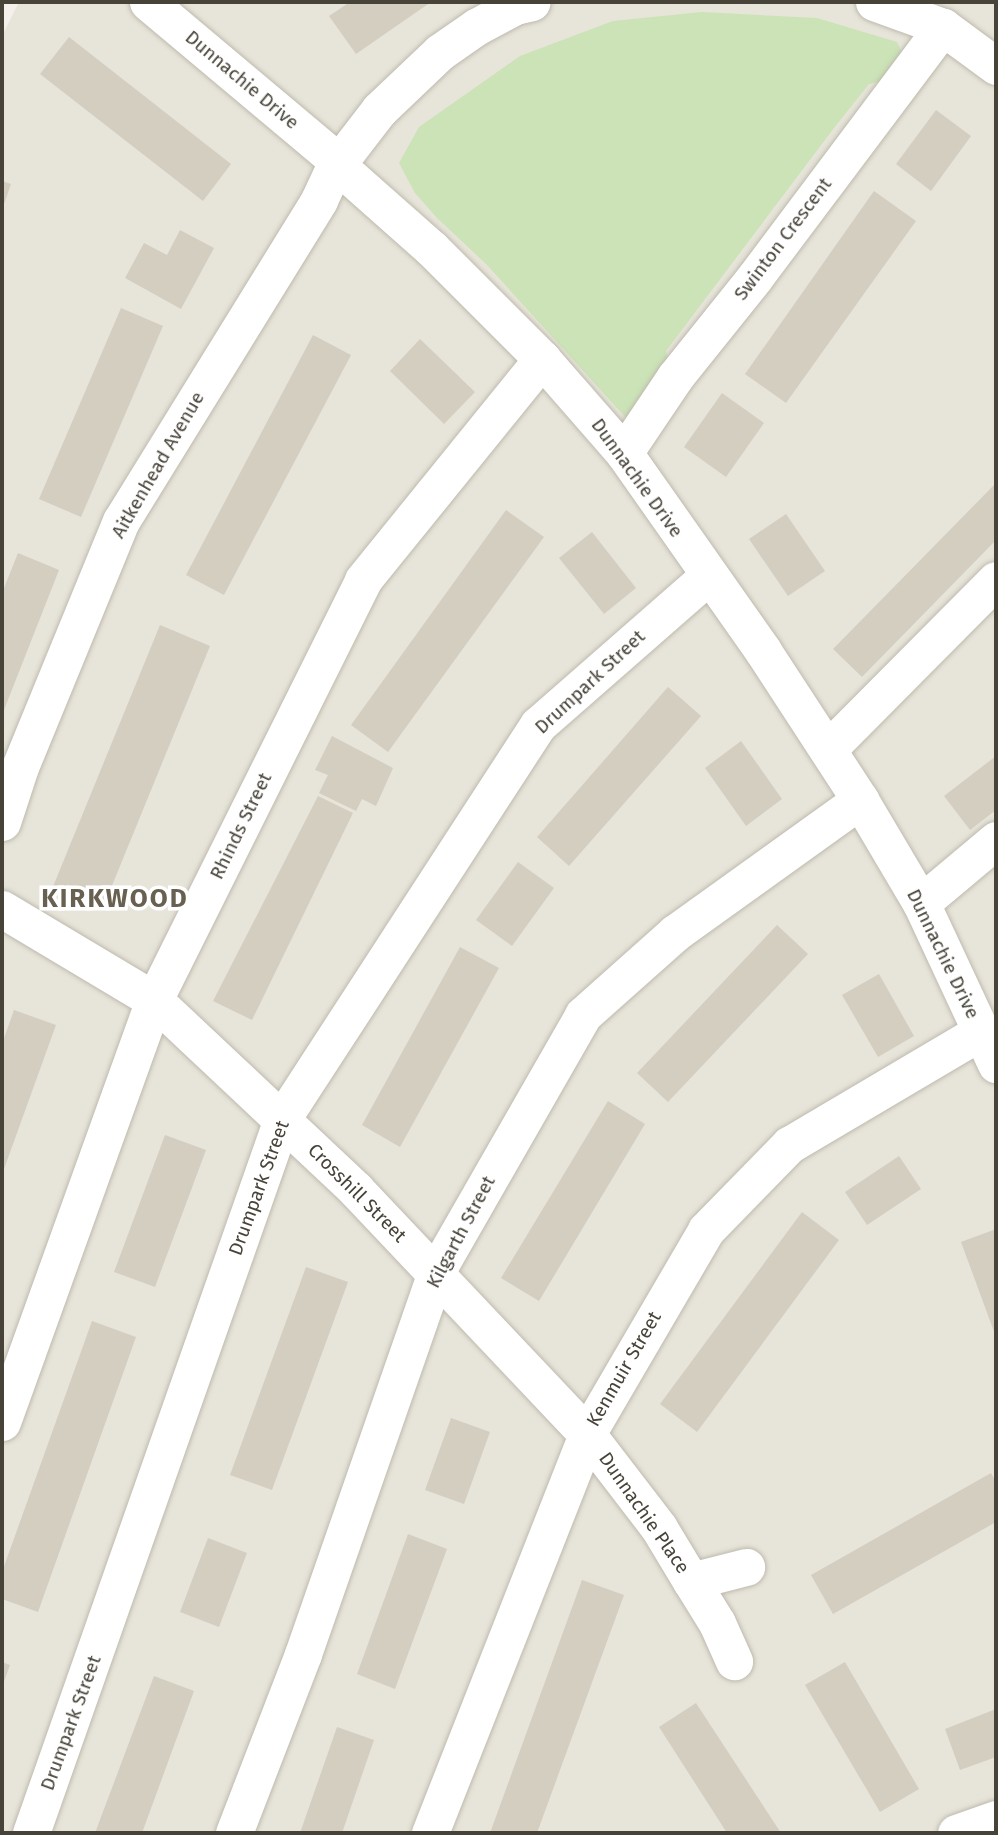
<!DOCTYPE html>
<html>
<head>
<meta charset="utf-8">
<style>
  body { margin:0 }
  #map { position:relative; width:998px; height:1835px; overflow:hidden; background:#f3f1ea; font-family:"Fira Sans",sans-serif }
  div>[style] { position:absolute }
  .residential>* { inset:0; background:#e7e4d9 }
  .green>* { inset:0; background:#cbe3b7 }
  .building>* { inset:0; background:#d4cec1 }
  .roads { filter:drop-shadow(0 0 2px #bebaae) drop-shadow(0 0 2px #bebaae) }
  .minor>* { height:37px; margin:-18.5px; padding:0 18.5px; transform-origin:18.5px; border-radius:18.5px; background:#fff }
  span { translate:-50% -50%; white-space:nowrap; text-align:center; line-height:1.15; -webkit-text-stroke:7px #fff; paint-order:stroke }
  .street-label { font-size:19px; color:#474339 }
  .district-label { font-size:26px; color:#686151; font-weight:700; letter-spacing:2px }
  .frame { position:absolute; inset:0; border:4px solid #474339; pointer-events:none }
</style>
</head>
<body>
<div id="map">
  <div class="residential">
    <i style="clip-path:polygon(19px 2px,996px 2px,996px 1833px,2px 1833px,2px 36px)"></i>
  </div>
  <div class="green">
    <i style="clip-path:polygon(702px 12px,817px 18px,897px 42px,905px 60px,899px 77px,869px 84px,834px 128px,666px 351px,670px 368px,628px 420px,486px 264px,437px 218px,415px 193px,399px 163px,419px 127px,520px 56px,613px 21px)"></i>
  </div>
  <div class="building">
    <i style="clip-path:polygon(350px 2px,431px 2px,356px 54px,329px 16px)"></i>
    <i style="clip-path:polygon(69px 37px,231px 164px,203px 201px,40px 74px)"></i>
    <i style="clip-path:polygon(936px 110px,971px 136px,931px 191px,896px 164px)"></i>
    <i style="clip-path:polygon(2px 181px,11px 184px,2px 210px)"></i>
    <i style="clip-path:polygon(874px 191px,916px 221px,786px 403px,745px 374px)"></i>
    <i style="clip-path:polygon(180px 230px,214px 248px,181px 309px,125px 278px,144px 243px,167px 255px)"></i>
    <i style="clip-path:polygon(121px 308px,163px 326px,81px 517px,39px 499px)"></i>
    <i style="clip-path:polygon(313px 335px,351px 355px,224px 595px,186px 575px)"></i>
    <i style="clip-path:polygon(420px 339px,475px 392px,444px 424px,390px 371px)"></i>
    <i style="clip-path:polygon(722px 393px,764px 423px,726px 477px,684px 447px)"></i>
    <i style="clip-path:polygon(996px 483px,996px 540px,862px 677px,833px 649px)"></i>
    <i style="clip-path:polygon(506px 510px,544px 537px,388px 752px,351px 725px)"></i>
    <i style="clip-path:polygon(786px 514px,825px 571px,788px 596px,749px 539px)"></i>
    <i style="clip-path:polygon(592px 532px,636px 588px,604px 614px,559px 558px)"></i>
    <i style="clip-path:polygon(18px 553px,59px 570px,2px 715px,2px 593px)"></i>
    <i style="clip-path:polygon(160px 625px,210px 646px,102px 910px,52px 889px)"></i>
    <i style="clip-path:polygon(668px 687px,701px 716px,569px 866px,537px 837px)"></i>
    <i style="clip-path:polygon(332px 736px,393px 768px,376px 806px,362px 799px,356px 811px,319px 793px,328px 775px,315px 770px)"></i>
    <i style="clip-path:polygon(741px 741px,782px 799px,746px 826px,705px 768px)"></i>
    <i style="clip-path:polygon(996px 756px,996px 810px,970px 830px,944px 796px)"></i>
    <i style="clip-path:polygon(318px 796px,353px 813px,252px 1020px,213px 1001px)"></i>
    <i style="clip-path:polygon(518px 862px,554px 888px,512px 946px,476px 920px)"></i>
    <i style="clip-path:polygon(777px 925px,808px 954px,668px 1102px,637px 1073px)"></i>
    <i style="clip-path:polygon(460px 947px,499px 968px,400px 1147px,362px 1125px)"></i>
    <i style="clip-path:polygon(879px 974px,914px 1036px,878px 1057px,842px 995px)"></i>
    <i style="clip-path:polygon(14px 1010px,56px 1025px,4px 1169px,2px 1168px,2px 1044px)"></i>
    <i style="clip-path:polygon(608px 1101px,645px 1124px,539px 1301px,501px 1278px)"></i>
    <i style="clip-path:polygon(165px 1135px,206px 1150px,155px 1287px,114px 1272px)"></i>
    <i style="clip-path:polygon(899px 1156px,921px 1189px,867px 1225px,845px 1192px)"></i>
    <i style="clip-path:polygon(802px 1212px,839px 1240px,697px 1432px,660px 1404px)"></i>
    <i style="clip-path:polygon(996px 1229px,996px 1337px,961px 1242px)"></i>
    <i style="clip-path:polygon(306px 1267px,348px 1282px,272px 1490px,230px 1475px)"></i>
    <i style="clip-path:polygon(92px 1321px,136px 1337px,38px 1612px,2px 1599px,2px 1572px)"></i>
    <i style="clip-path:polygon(451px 1418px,490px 1432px,464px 1504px,425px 1490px)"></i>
    <i style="clip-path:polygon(991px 1473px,996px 1482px,996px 1522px,833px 1614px,811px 1575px)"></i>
    <i style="clip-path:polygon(408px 1534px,447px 1549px,395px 1689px,357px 1674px)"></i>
    <i style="clip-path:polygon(208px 1538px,247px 1553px,219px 1627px,180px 1612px)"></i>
    <i style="clip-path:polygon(582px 1580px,624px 1595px,537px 1833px,490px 1833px)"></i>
    <i style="clip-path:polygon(2px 1662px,10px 1665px,2px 1687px)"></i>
    <i style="clip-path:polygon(845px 1662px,919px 1789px,880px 1812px,805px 1685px)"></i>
    <i style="clip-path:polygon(154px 1676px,194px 1691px,142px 1833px,95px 1833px)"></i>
    <i style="clip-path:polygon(696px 1703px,781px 1833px,727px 1833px,659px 1727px)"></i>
    <i style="clip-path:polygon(996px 1709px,996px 1757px,960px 1770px,945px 1729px)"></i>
    <i style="clip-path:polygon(337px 1727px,374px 1740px,342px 1833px,300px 1833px)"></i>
  </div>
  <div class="roads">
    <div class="minor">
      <i style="left:148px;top:2px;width:249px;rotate:40deg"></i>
      <i style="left:339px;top:162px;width:4px;rotate:146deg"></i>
      <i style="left:336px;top:164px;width:128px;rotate:41.5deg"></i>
      <i style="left:432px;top:249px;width:156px;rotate:45deg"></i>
      <i style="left:542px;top:359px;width:125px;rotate:48.9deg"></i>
      <i style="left:624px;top:453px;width:242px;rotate:54.9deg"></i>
      <i style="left:763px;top:651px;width:178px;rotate:56.9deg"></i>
      <i style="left:860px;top:800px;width:120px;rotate:59.4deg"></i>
      <i style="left:921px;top:903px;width:178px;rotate:65deg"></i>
      <i style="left:874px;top:2px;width:73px;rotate:19.9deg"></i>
      <i style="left:943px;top:27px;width:66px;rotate:36.3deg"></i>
      <i style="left:339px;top:162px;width:66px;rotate:-52.4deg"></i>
      <i style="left:379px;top:110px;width:84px;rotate:-43.6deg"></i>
      <i style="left:440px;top:52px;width:44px;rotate:-34.8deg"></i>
      <i style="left:476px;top:27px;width:44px;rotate:-28.3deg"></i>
      <i style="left:515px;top:6px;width:17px;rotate:-13deg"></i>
      <i style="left:624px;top:453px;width:92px;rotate:-56.1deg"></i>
      <i style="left:675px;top:377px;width:128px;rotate:-51.3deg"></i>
      <i style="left:755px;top:277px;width:313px;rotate:-53.1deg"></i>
      <i style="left:828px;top:749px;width:238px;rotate:-45.2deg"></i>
      <i style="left:2px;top:822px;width:58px;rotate:-71.9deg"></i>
      <i style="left:20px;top:767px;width:266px;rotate:-67.7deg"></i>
      <i style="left:121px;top:521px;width:377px;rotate:-58.3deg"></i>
      <i style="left:319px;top:200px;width:40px;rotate:-65deg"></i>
      <i style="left:921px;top:903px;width:98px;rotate:-40deg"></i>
      <i style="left:2px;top:909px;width:177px;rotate:30.9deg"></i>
      <i style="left:154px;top:1000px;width:277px;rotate:43.2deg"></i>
      <i style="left:356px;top:1190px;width:336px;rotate:46.6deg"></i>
      <i style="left:587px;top:1434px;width:118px;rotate:52.5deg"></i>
      <i style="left:659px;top:1528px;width:62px;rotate:58.9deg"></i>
      <i style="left:691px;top:1581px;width:57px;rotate:-14.3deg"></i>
      <i style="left:2px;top:1422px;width:449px;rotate:-70.2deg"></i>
      <i style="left:154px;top:1000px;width:469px;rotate:-63.5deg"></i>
      <i style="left:363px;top:580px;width:284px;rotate:-51deg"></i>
      <i style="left:691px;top:1581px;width:49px;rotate:58.2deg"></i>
      <i style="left:717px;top:1623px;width:42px;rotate:65.9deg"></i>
      <i style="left:31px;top:1833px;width:757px;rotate:-70.63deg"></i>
      <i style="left:282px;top:1119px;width:470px;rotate:-57deg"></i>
      <i style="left:538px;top:725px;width:226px;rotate:-41.2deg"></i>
      <i style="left:234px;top:1833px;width:192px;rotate:-68.9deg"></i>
      <i style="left:303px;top:1654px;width:404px;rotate:-70.8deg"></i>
      <i style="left:436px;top:1272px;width:296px;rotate:-60.2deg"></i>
      <i style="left:583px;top:1015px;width:123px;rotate:-41.7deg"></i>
      <i style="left:675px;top:933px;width:228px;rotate:-35.7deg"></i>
      <i style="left:430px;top:1833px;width:429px;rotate:-68.5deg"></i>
      <i style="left:587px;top:1434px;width:236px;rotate:-59.7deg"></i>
      <i style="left:706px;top:1230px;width:119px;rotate:-45.7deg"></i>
      <i style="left:789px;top:1145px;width:224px;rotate:-30.6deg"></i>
      <i style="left:956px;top:1833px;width:42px;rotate:-19.3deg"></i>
    </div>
  </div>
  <div class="street-label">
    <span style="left:242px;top:80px;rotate:40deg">Dunnachie Drive</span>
    <span style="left:783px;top:239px;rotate:-53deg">Swinton Crescent</span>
    <span style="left:158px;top:465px;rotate:-60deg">Aitkenhead Avenue</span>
    <span style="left:637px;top:478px;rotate:54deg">Dunnachie Drive</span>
    <span style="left:590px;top:682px;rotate:-43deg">Drumpark Street</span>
    <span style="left:241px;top:826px;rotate:-64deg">Rhinds Street</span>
    <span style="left:943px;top:954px;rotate:64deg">Dunnachie Drive</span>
    <span style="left:259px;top:1188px;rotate:-70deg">Drumpark Street</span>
    <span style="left:357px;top:1193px;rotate:45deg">Crosshill Street</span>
    <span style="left:461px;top:1232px;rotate:-62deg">Kilgarth Street</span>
    <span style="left:624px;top:1369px;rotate:-60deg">Kenmuir Street</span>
    <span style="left:644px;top:1513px;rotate:55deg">Dunnachie Place</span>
    <span style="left:71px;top:1723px;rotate:-70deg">Drumpark Street</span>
  </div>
  <div class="district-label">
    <span style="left:115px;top:899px">KIRKWOOD</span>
  </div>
  <div class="frame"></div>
</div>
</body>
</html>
